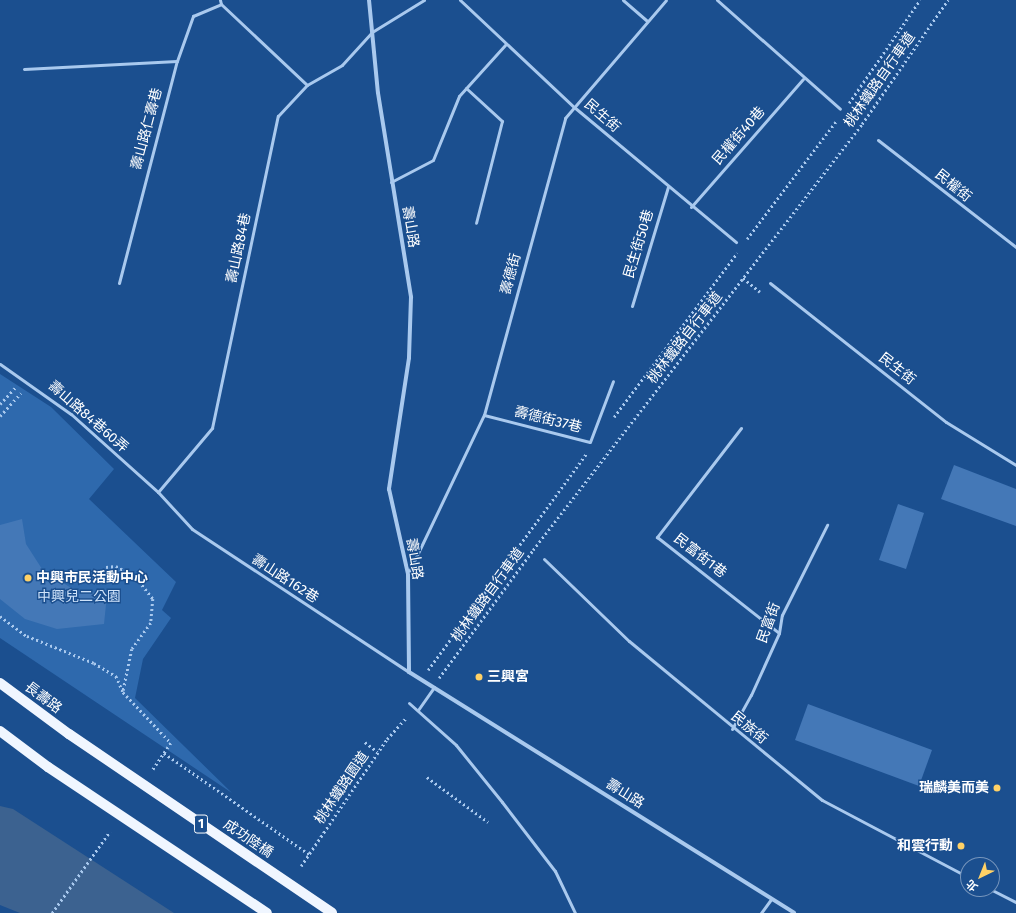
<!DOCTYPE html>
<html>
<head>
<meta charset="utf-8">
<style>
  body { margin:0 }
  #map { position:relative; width:1016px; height:913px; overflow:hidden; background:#1b4f8f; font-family:"Fira Sans","Noto Sans TC",sans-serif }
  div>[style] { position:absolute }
  .green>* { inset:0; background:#2e69ad }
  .water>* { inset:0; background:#3c6290 }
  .building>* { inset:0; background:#4478b7 }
  .path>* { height:2.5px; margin-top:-1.25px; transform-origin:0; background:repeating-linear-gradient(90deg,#a9c9ee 0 2px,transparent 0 5px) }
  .lane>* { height:3px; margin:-1.5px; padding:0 1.5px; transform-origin:1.5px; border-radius:1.5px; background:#a9c9ee }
  .street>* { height:4px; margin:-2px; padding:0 2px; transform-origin:2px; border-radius:2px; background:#a9c9ee }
  .primary>* { height:10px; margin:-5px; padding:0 5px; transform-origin:5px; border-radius:5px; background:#f0f6ff }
  .primary-bridge>* { height:10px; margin:-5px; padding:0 5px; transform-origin:5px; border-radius:5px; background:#f0f6ff }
  .dots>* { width:11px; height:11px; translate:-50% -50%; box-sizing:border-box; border:2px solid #1b4f8f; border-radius:50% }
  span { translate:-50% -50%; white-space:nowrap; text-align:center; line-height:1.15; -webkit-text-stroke:3px #1b4f8f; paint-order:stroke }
  .shield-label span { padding:1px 3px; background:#1b4f8f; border:1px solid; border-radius:3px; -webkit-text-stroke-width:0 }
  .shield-label { font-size:13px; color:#fff; font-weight:700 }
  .street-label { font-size:14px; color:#fff }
  .poi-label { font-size:14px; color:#fff; font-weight:700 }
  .left { translate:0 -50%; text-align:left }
  .right { translate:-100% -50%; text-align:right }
  .park-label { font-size:14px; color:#cfe3fa }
  .north { position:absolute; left:960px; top:857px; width:40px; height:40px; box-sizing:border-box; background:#1b4f8f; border:1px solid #7695bc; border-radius:50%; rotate:223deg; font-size:11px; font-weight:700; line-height:16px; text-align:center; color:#fff }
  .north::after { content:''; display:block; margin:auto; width:14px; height:18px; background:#ffd166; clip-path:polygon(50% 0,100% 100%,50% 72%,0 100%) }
</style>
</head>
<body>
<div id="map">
  <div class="green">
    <i style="clip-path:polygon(0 374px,51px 407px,114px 469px,89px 499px,176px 582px,162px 610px,171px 618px,143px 659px,135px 698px,232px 793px,0 638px)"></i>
  </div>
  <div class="water">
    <i style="clip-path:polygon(0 806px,13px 809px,174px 913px,20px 913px,0 905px)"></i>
  </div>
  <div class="building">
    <i style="clip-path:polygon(954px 465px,1016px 489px,1016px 526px,941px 499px)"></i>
    <i style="clip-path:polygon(898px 504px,924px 513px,906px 569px,879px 560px)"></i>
    <i style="clip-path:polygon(22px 519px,26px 544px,42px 569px,71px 588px,107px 595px,104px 624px,57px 629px,25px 619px,0 599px,0 525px)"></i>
    <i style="clip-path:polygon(808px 704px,932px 750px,919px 786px,795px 740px)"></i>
  </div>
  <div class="path">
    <i style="left:849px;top:103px;width:125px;rotate:-55.4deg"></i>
    <i style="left:747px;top:239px;width:149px;rotate:-52.9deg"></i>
    <i style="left:743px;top:278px;width:22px;rotate:39deg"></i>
    <i style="left:0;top:404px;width:22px;rotate:-47deg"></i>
    <i style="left:0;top:416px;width:31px;rotate:-48deg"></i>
    <i style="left:614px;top:417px;width:205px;rotate:-53.1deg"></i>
    <i style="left:106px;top:567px;width:10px;rotate:-6deg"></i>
    <i style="left:116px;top:566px;width:23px;rotate:29deg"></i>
    <i style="left:136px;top:577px;width:28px;rotate:52deg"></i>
    <i style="left:153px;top:599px;width:24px;rotate:95deg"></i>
    <i style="left:151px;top:623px;width:32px;rotate:126deg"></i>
    <i style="left:132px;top:649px;width:44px;rotate:101.8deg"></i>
    <i style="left:0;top:616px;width:34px;rotate:37deg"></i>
    <i style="left:27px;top:636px;width:72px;rotate:21.9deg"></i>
    <i style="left:94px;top:663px;width:26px;rotate:31deg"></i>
    <i style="left:116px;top:676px;width:17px;rotate:66deg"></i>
    <i style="left:123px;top:692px;width:70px;rotate:46.7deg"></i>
    <i style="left:171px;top:743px;width:34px;rotate:124deg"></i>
    <i style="left:428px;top:670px;width:269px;rotate:-53.8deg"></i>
    <i style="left:439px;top:678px;width:159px;rotate:-53.7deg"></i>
    <i style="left:533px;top:550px;width:538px;rotate:-52.32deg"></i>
    <i style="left:862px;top:124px;width:151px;rotate:-55.3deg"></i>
    <i style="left:365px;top:742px;width:16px;rotate:38deg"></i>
    <i style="left:164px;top:753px;width:177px;rotate:34.9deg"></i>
    <i style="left:427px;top:777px;width:76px;rotate:36.4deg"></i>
    <i style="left:301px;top:866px;width:153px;rotate:-55.9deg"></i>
    <i style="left:387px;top:739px;width:30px;rotate:-48deg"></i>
    <i style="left:52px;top:913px;width:100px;rotate:-54.7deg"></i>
  </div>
  <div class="lane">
    <i style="left:460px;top:0;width:156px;rotate:43.2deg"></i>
    <i style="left:574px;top:107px;width:211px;rotate:39.8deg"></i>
    <i style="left:623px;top:0;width:32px;rotate:41deg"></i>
    <i style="left:717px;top:0;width:164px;rotate:41.5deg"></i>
    <i style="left:221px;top:4px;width:118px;rotate:43.3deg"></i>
    <i style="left:24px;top:69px;width:153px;rotate:-3deg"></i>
    <i style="left:466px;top:88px;width:49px;rotate:42.5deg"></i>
    <i style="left:502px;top:121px;width:105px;rotate:104.3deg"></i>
    <i style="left:878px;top:140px;width:175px;rotate:37.8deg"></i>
    <i style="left:391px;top:182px;width:47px;rotate:-27.6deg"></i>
    <i style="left:433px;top:160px;width:69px;rotate:-67.9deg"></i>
    <i style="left:459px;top:96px;width:70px;rotate:-47.9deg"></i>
    <i style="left:691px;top:207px;width:170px;rotate:-48.8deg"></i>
    <i style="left:119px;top:283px;width:229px;rotate:-75.4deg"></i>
    <i style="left:177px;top:61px;width:48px;rotate:-70.4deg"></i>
    <i style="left:193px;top:16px;width:30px;rotate:-23deg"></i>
    <i style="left:221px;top:4px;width:4px;rotate:-104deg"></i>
    <i style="left:770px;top:283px;width:224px;rotate:38.3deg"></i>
    <i style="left:946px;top:422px;width:82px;rotate:31.6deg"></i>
    <i style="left:632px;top:306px;width:124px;rotate:-73.2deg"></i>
    <i style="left:0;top:364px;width:87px;rotate:35.2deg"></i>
    <i style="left:71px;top:414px;width:117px;rotate:41.9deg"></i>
    <i style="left:158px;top:492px;width:50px;rotate:47.4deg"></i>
    <i style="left:192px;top:529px;width:260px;rotate:33.4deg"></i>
    <i style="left:484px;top:415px;width:109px;rotate:14.3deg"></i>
    <i style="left:590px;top:442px;width:65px;rotate:-69.3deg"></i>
    <i style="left:741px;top:428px;width:138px;rotate:127.6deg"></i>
    <i style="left:657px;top:537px;width:155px;rotate:38.2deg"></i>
    <i style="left:158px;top:492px;width:84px;rotate:-49.8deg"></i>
    <i style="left:212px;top:428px;width:319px;rotate:-78.1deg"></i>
    <i style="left:278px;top:116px;width:42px;rotate:-46.9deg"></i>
    <i style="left:307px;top:85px;width:40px;rotate:-29.7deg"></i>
    <i style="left:342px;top:65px;width:45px;rotate:-47.7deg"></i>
    <i style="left:372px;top:32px;width:61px;rotate:-31.6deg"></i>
    <i style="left:544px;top:559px;width:118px;rotate:44deg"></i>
    <i style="left:629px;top:641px;width:250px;rotate:39.5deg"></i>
    <i style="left:822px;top:800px;width:165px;rotate:27.8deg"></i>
    <i style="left:408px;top:574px;width:176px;rotate:-64.5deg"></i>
    <i style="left:484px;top:415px;width:308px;rotate:-74.7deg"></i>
    <i style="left:565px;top:118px;width:155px;rotate:-49.4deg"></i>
    <i style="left:409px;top:703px;width:63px;rotate:41.8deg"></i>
    <i style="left:456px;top:745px;width:73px;rotate:51.1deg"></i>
    <i style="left:502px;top:802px;width:87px;rotate:52.5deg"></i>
    <i style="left:555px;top:871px;width:47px;rotate:64.5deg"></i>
    <i style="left:418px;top:710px;width:28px;rotate:-55deg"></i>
    <i style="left:732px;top:729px;width:39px;rotate:-61deg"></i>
    <i style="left:751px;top:695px;width:68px;rotate:-65.7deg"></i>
    <i style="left:779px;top:633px;width:18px;rotate:-81deg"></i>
    <i style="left:782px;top:615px;width:101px;rotate:-63.4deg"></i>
    <i style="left:990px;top:889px;width:29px;rotate:27deg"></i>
    <i style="left:761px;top:913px;width:17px;rotate:-54deg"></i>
  </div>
  <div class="street">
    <i style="left:369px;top:0;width:93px;rotate:84.5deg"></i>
    <i style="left:378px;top:93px;width:207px;rotate:80.8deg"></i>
    <i style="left:411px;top:297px;width:61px;rotate:91.9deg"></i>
    <i style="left:409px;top:358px;width:133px;rotate:98.7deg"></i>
    <i style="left:389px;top:489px;width:87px;rotate:77.4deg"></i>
    <i style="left:408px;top:574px;width:98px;rotate:89.4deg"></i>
    <i style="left:409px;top:672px;width:454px;rotate:32deg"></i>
  </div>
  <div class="primary">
    <i style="left:0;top:683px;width:86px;rotate:36.5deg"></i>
    <i style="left:0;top:731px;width:60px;rotate:36.9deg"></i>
  </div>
  <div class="primary-bridge">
    <i style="left:69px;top:734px;width:318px;rotate:34.2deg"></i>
    <i style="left:48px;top:767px;width:263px;rotate:33.7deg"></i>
  </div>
  <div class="dots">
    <i style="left:28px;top:578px;background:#ffd166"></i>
    <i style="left:479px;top:677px;background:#ffd166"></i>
    <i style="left:997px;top:788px;background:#ffd166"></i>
    <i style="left:961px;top:846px;background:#ffd166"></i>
  </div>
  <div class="shield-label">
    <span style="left:201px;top:824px">1</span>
  </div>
  <div class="street-label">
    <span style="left:880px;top:80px;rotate:-55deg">桃林鐵路自行車道</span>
    <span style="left:602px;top:116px;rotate:41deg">民生街</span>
    <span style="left:147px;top:129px;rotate:-75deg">壽山路仁壽巷</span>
    <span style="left:739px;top:136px;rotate:-49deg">民權街40巷</span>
    <span style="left:953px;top:186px;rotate:39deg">民權街</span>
    <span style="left:410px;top:227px;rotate:80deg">壽山路</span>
    <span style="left:639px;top:244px;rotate:-73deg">民生街50巷</span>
    <span style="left:239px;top:248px;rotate:-78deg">壽山路84巷</span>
    <span style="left:511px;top:274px;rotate:-75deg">壽德街</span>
    <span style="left:685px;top:338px;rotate:-52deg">桃林鐵路自行車道</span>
    <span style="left:897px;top:369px;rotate:38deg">民生街</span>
    <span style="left:88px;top:417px;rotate:41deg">壽山路84巷60弄</span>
    <span style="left:548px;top:420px;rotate:14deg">壽德街37巷</span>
    <span style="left:700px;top:556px;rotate:38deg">民富街1巷</span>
    <span style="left:414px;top:559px;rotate:80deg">壽山路</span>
    <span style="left:285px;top:579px;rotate:33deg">壽山路162巷</span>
    <span style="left:488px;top:595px;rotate:-54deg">桃林鐵路自行車道</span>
    <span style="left:769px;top:623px;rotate:-70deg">民富街</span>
    <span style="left:43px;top:698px;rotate:37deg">長壽路</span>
    <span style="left:749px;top:728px;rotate:39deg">民族街</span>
    <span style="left:342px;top:788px;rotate:-56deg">桃林鐵路園道</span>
    <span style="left:625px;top:794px;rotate:32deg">壽山路</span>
    <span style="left:248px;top:839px;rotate:34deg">成功陸橋</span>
  </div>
  <div class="poi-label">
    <span class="left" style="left:36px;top:578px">中興市民活動中心</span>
    <span class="left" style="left:487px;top:677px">三興宮</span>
    <span class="right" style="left:989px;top:788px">瑞麟美而美</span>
    <span class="right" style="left:953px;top:846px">和雲行動</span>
  </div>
  <div class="park-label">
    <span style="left:79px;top:597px">中興兒二公園</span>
  </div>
  <div class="north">北</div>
</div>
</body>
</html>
